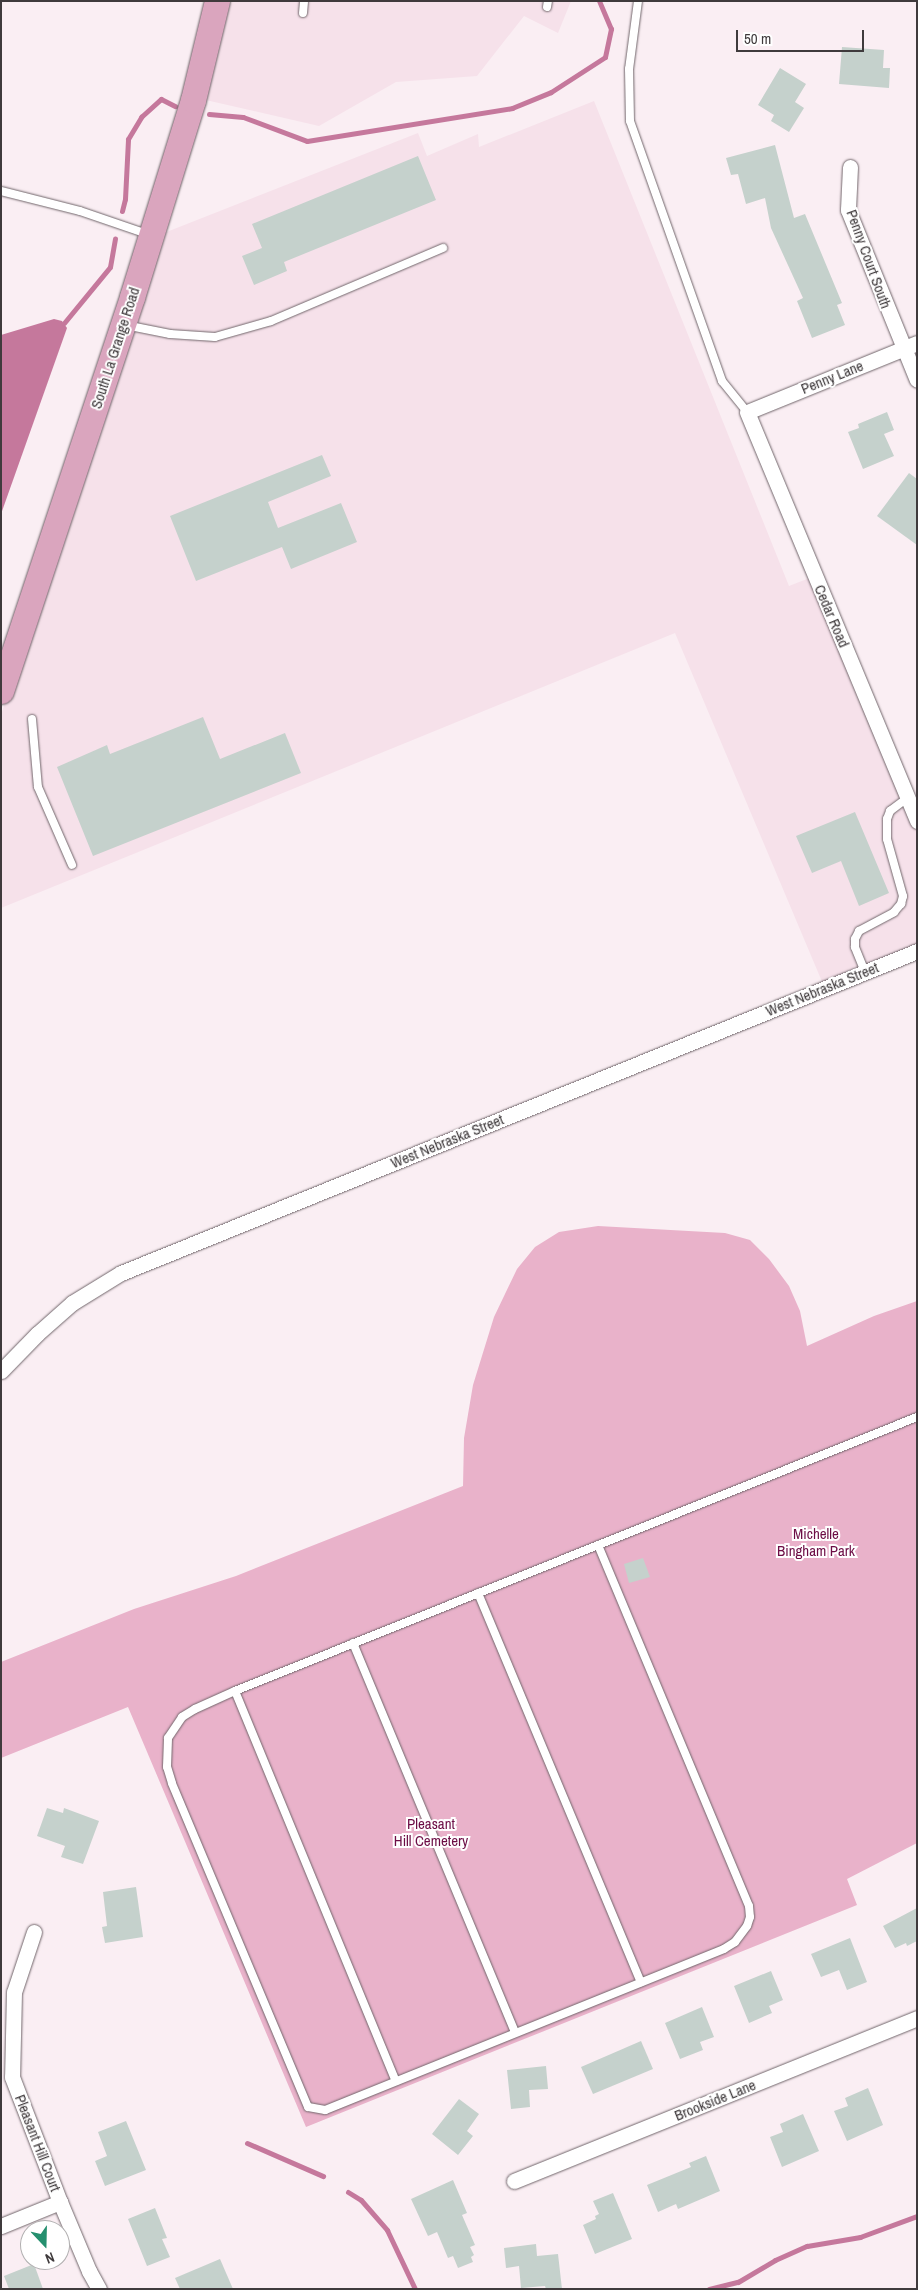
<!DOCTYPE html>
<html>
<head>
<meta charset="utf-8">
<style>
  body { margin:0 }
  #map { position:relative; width:918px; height:2290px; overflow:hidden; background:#faeef3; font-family:"Archivo Narrow",sans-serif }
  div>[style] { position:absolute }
  .built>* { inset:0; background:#f6e1ea }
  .green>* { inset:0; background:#e9b2ca }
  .water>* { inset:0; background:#c5789c }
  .stream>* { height:5px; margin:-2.5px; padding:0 2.5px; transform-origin:2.5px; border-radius:2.5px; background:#c5789c }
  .building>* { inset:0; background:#c5d1cc }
  .roads { filter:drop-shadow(0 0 1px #71666b) drop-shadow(0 0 1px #71666b) }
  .service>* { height:8px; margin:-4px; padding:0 4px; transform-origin:4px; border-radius:4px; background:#fff }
  .minor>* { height:15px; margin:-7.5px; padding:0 7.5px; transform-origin:7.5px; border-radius:7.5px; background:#fff }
  .primary>* { height:25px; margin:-12.5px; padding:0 12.5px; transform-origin:12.5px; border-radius:12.5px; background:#daa5be }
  span { translate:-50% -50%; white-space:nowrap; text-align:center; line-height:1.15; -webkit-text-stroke:4px #fff; paint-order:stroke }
  .street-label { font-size:15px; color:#3f3a3c }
  .park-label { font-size:15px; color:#6c0d45 }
  .frame { position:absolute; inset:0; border:2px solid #3f3a3c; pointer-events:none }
  .north { position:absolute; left:20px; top:2220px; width:50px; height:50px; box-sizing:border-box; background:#fff; border:1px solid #b2b0b1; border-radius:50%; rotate:159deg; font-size:14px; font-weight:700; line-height:20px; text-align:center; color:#3f3a3c }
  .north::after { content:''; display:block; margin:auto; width:18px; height:22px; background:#25906f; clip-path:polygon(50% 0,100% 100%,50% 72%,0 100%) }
  .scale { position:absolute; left:736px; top:30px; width:128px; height:22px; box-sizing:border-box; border:2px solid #3f3a3c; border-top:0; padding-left:6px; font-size:15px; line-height:18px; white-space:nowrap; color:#3f3a3c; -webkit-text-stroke:4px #fff; paint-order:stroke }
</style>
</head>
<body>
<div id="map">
  <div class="built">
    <i style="clip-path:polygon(222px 1px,571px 1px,558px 33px,524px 16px,477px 76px,396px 82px,319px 126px,197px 98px)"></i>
    <i style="clip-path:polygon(594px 101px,789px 586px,812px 577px,917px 833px,917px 946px,823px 984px,675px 633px,1px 908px,1px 715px,127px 332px,164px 233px,418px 133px,427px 156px,478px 134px,479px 147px)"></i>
  </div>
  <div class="green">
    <i style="clip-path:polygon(598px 1226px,725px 1233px,750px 1240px,769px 1259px,789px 1286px,800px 1311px,807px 1346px,874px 1316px,917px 1301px,917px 1843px,847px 1879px,857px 1905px,306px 2127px,128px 1707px,1px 1758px,1px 1662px,134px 1609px,236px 1576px,463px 1486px,464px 1438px,473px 1385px,494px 1317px,517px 1269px,535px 1247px,559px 1232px)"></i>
  </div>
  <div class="water">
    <i style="clip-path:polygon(54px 319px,62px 321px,67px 328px,1px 514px,1px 335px)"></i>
  </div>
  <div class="stream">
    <i style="left:209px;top:114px;width:34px;rotate:5deg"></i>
    <i style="left:243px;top:117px;width:68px;rotate:20.6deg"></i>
    <i style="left:307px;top:141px;width:208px;rotate:-9.1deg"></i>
    <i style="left:512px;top:108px;width:42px;rotate:-22.3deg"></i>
    <i style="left:551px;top:92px;width:64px;rotate:-32.9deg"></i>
    <i style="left:605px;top:57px;width:29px;rotate:-78deg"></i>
    <i style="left:611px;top:29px;width:30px;rotate:-113deg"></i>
    <i style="left:122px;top:211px;width:12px;rotate:-76deg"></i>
    <i style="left:125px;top:199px;width:60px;rotate:-87.1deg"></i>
    <i style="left:128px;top:139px;width:26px;rotate:-59deg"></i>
    <i style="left:141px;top:117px;width:27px;rotate:-42deg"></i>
    <i style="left:161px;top:99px;width:16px;rotate:27deg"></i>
    <i style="left:64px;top:323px;width:72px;rotate:-50.6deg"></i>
    <i style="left:110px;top:267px;width:29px;rotate:-80deg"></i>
    <i style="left:247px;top:2143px;width:83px;rotate:23.5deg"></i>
    <i style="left:348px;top:2192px;width:15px;rotate:32deg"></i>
    <i style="left:361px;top:2200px;width:40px;rotate:49deg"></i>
    <i style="left:387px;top:2230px;width:65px;rotate:64.6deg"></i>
    <i style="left:709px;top:2289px;width:30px;rotate:-14deg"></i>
    <i style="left:738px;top:2282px;width:43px;rotate:-30.7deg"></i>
    <i style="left:775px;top:2260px;width:35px;rotate:-24deg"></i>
    <i style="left:807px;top:2246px;width:54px;rotate:-9.6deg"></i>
    <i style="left:860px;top:2237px;width:61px;rotate:-20.2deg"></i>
  </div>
  <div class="building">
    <i style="clip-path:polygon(842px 47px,884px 50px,883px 68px,890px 68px,889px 88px,839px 84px)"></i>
    <i style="clip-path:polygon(780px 68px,806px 84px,795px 102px,804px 108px,789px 132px,771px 121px,774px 115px,758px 105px)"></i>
    <i style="clip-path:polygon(775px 145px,794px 218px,805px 214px,842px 303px,837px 305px,845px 325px,812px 338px,797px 301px,803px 298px,771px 228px,765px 198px,746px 204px,738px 174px,731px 175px,726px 158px)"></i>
    <i style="clip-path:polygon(418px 156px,436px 200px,284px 262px,287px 271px,254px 285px,242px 256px,262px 248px,252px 224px)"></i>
    <i style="clip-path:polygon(887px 412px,894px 430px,884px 434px,894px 456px,863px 469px,848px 432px,859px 428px,858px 424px)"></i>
    <i style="clip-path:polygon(322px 455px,331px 476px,268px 502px,278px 528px,341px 503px,357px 542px,291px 569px,282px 547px,196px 581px,170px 516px)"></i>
    <i style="clip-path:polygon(909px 473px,917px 479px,917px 545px,877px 516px)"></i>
    <i style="clip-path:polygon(203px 717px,220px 759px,285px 733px,301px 773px,93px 856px,57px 767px,107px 745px,110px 754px)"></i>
    <i style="clip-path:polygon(855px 812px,889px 893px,859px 906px,841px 861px,812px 873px,796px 836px)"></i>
    <i style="clip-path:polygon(643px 1558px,650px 1577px,629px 1583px,624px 1564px)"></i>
    <i style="clip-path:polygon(47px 1808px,63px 1813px,64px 1808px,99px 1821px,83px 1864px,61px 1857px,65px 1846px,37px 1836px)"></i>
    <i style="clip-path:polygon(136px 1887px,143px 1937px,105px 1943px,102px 1927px,107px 1926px,103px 1892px)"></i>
    <i style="clip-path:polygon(917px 1908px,917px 1941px,907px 1946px,906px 1943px,895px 1948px,883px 1926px)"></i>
    <i style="clip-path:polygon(850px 1938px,867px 1982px,847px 1990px,839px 1970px,821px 1977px,811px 1954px)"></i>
    <i style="clip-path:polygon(771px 1971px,783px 2000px,769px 2006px,772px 2013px,749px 2023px,734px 1986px)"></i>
    <i style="clip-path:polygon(702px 2007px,714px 2037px,700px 2042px,703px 2050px,680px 2059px,665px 2023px)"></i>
    <i style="clip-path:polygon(641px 2041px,653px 2069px,593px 2094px,581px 2067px)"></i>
    <i style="clip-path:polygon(546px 2066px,548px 2089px,529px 2090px,530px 2107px,511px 2109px,507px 2070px)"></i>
    <i style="clip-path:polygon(868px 2088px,883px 2125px,847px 2141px,834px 2111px,848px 2106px,845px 2098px)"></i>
    <i style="clip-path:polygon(459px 2099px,479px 2114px,467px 2131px,473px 2136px,458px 2155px,432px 2134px)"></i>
    <i style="clip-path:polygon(803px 2114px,819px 2151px,782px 2167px,770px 2137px,783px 2132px,780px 2124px)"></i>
    <i style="clip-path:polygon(126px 2121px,146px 2170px,105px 2186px,95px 2161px,107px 2156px,98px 2132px)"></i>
    <i style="clip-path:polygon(706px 2156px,720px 2191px,678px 2209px,676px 2204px,658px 2212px,647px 2185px,691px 2167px,689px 2163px)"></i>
    <i style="clip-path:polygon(453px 2180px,467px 2213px,462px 2215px,475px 2245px,470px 2247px,474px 2255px,471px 2257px,473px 2262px,458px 2268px,453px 2256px,448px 2258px,437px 2232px,428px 2236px,411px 2199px)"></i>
    <i style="clip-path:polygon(613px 2193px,632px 2239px,595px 2254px,583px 2225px,596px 2219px,595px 2216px,599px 2214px,593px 2201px)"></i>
    <i style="clip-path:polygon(155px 2208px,167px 2238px,162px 2239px,170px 2257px,147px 2266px,128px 2219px)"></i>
    <i style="clip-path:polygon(536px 2244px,537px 2256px,558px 2254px,562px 2289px,546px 2289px,545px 2286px,521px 2288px,519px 2266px,506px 2268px,504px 2248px)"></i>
    <i style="clip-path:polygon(220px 2259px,233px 2289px,180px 2289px,175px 2278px)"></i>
    <i style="clip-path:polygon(34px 2264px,43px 2289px,9px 2289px,4px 2276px)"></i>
  </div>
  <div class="roads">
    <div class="service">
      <i style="left:638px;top:1px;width:69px;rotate:97.5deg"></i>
      <i style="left:629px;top:69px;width:52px;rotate:88.9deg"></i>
      <i style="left:630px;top:121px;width:276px;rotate:70.5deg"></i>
      <i style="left:722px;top:381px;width:40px;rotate:51deg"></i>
      <i style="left:547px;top:7px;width:6px;rotate:-81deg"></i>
      <i style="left:303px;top:13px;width:12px;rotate:-85deg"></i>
      <i style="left:1px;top:191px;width:81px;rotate:14.2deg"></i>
      <i style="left:80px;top:211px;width:71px;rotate:18.9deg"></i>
      <i style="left:125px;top:325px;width:46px;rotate:11.3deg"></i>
      <i style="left:170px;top:334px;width:45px;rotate:3.8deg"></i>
      <i style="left:215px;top:337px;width:58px;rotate:-15.9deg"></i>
      <i style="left:271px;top:321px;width:187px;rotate:-23deg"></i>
      <i style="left:32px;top:719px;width:68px;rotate:85deg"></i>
      <i style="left:38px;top:787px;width:85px;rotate:66.4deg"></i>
      <i style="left:865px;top:972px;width:27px;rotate:-112deg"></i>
      <i style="left:855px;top:947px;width:8px;rotate:-90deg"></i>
      <i style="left:855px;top:939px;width:9px;rotate:-63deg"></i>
      <i style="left:859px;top:931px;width:40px;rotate:-28deg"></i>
      <i style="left:894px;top:912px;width:11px;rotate:-49deg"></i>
      <i style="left:901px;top:904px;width:8px;rotate:-76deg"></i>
      <i style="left:903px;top:896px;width:59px;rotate:-105.7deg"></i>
      <i style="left:887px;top:839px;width:20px;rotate:-90deg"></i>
      <i style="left:887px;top:819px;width:9px;rotate:-69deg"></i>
      <i style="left:890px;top:811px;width:21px;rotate:-37deg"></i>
      <i style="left:598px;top:1545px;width:391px;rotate:67.3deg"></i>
      <i style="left:749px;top:1906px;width:11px;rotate:85deg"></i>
      <i style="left:750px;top:1917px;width:9px;rotate:108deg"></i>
      <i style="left:747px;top:1926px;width:20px;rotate:127deg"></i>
      <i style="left:735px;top:1942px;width:13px;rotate:148deg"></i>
      <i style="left:724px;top:1949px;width:430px;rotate:158deg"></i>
      <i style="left:325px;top:2110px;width:17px;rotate:-170deg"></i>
      <i style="left:308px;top:2107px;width:351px;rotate:-112.8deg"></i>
      <i style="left:172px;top:1783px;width:17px;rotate:-107deg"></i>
      <i style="left:167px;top:1767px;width:29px;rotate:-88deg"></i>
      <i style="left:168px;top:1738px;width:25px;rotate:-56deg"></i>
      <i style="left:182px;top:1717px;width:15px;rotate:-32deg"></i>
      <i style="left:195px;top:1709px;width:44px;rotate:-24.2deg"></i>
      <i style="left:235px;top:1691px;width:735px;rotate:-21.89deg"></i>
      <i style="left:478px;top:1593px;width:422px;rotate:67.3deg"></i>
      <i style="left:353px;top:1643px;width:422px;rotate:67.4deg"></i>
      <i style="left:235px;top:1691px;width:422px;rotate:67.6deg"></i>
    </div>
    <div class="minor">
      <i style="left:850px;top:167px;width:43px;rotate:92.7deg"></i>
      <i style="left:848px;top:210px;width:183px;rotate:67.9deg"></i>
      <i style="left:917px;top:343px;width:183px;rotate:157.9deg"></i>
      <i style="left:747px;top:412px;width:443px;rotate:67.4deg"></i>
      <i style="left:1px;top:1371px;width:52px;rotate:-45.8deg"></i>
      <i style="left:37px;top:1334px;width:47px;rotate:-41.5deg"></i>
      <i style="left:72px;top:1303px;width:57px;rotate:-31.5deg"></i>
      <i style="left:121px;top:1273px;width:859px;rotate:-22.02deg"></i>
      <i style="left:34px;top:1932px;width:63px;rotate:108.4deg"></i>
      <i style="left:14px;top:1992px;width:85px;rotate:91.3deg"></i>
      <i style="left:12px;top:2077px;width:134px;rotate:69deg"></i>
      <i style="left:60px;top:2202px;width:75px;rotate:67.2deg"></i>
      <i style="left:89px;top:2271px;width:21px;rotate:61deg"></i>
      <i style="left:514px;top:2181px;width:435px;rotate:-22deg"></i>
      <i style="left:1px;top:2226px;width:64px;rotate:-22.1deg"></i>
    </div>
    <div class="primary">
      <i style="left:1px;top:691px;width:415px;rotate:-71.6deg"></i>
      <i style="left:132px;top:297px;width:206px;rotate:-72.8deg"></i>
      <i style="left:193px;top:100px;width:102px;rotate:-76.4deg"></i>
    </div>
  </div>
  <div class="street-label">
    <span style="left:869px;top:259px;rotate:70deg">Penny Court South</span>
    <span style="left:115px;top:348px;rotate:-72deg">South La Grange Road</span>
    <span style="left:832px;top:377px;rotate:-22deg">Penny Lane</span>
    <span style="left:832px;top:616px;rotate:67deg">Cedar Road</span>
    <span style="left:822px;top:989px;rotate:-22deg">West Nebraska Street</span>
    <span style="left:447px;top:1141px;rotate:-22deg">West Nebraska Street</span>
    <span style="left:715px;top:2100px;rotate:-22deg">Brookside Lane</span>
    <span style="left:38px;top:2143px;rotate:69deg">Pleasant Hill Court</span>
  </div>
  <div class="park-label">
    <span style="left:816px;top:1542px">Michelle<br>Bingham Park</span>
    <span style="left:431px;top:1832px">Pleasant<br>Hill Cemetery</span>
  </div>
  <div class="frame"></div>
  <div class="north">N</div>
  <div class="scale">50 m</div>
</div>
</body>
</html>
